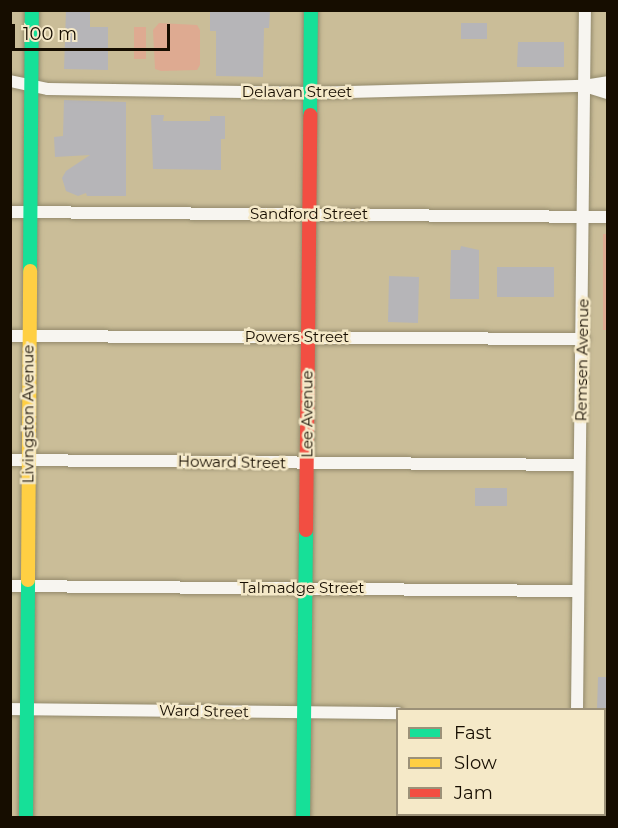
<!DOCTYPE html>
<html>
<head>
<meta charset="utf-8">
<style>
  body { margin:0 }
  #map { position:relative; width:618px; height:828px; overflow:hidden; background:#cabd98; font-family:Montserrat,sans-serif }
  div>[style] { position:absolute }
  .green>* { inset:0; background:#deaa91 }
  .building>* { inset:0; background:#b6b5b8 }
  .roads { filter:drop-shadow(0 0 2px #92896b) drop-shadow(0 0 2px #92896b) }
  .street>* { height:12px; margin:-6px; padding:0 6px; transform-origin:6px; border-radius:6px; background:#f7f5f0 }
  .fast>* { height:14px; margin:-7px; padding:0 7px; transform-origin:7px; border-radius:7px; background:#16e098 }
  .slow>* { height:14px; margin:-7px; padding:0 7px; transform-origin:7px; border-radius:7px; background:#ffcf43 }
  .jam>* { height:14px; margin:-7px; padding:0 7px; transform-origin:7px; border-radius:7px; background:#f24e42 }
  span { translate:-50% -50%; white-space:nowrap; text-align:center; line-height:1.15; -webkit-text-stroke:5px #f5e9c8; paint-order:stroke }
  .street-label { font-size:15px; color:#160d00 }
  .frame { position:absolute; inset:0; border:12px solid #160d00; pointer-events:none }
  .legend { position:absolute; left:396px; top:708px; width:210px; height:108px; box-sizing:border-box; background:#f5e9c8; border:2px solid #9c9178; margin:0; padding:8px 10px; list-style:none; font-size:18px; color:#160d00 }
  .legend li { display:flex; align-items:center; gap:12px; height:30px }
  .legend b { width:30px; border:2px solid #9c9178 }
  .scale { position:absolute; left:12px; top:24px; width:158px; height:27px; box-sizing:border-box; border:3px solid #160d00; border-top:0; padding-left:8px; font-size:18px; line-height:21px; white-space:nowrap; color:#160d00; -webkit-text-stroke:4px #f5e9c8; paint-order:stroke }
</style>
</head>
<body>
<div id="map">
  <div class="green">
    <i style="clip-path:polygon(159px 23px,197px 25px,200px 30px,200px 65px,197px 70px,161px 71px,155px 69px,153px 30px)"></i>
    <i style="clip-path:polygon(134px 27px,146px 27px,146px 59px,134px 59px)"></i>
    <i style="clip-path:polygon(603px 234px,608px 234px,607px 330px,603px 330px)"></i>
  </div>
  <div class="building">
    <i style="clip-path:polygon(66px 10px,90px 10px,90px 27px,108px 27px,108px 70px,64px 69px)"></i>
    <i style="clip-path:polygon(210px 10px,270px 10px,269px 28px,264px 28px,263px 77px,216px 76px,216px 31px,210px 31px)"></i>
    <i style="clip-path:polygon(461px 23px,487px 23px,487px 39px,461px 39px)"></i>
    <i style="clip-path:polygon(518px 42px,564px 42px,564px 67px,517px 67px)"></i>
    <i style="clip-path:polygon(64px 100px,126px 102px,126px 196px,87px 196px,86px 193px,78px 196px,66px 191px,62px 178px,66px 171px,90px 155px,55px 157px,54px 137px,63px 136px)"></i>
    <i style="clip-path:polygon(151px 115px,164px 115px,163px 121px,210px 121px,210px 116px,225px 116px,225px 139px,221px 139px,221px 170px,153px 169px)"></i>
    <i style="clip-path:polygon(461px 246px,479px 250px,479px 299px,450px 299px,451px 250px,460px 250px)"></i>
    <i style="clip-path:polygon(497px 267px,554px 267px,554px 297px,497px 297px)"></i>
    <i style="clip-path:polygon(389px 276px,419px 277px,418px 323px,388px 322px)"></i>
    <i style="clip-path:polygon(475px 488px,507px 488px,507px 506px,475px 506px)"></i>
    <i style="clip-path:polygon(598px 677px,608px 677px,608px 710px,597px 710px)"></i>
  </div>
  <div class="roads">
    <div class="street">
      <i style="left:10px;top:81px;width:39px;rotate:12deg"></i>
      <i style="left:48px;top:89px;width:262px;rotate:0.9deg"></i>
      <i style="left:310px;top:93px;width:274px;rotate:-1.5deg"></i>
      <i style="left:584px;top:86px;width:24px;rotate:-9deg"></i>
      <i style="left:588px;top:87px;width:21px;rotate:17deg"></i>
      <i style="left:10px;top:212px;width:598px;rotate:0.48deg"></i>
      <i style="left:10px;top:336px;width:573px;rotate:0.3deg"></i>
      <i style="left:10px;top:460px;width:569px;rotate:0.5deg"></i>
      <i style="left:10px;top:586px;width:567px;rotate:0.51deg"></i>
      <i style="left:10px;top:709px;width:388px;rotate:0.6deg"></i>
      <i style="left:577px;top:710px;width:700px;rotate:-89.35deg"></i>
      <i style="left:577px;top:818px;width:4px;rotate:-90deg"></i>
    </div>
    <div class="fast">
      <i style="left:310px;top:115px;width:105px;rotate:-89.5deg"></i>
      <i style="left:30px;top:271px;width:261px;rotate:-89.6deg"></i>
      <i style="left:26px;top:818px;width:238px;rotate:-89.5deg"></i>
      <i style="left:303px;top:818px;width:288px;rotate:-89.4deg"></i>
    </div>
    <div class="slow">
      <i style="left:28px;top:580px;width:309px;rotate:-89.6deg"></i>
    </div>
    <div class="jam">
      <i style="left:306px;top:530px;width:415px;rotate:-89.4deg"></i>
    </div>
  </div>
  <div class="street-label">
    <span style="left:297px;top:92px">Delavan Street</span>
    <span style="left:309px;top:214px">Sandford Street</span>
    <span style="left:297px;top:337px">Powers Street</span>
    <span style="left:582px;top:360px;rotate:-89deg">Remsen Avenue</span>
    <span style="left:28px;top:414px;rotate:-90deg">Livingston Avenue</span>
    <span style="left:307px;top:414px;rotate:-90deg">Lee Avenue</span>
    <span style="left:232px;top:462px;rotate:1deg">Howard Street</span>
    <span style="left:302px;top:588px">Talmadge Street</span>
    <span style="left:204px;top:711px;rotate:1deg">Ward Street</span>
  </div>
  <div class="frame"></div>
  <ul class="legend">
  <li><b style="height:8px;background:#16e098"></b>Fast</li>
  <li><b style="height:8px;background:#ffcf43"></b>Slow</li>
  <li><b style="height:8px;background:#f24e42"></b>Jam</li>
  </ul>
  <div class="scale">100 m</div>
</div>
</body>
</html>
